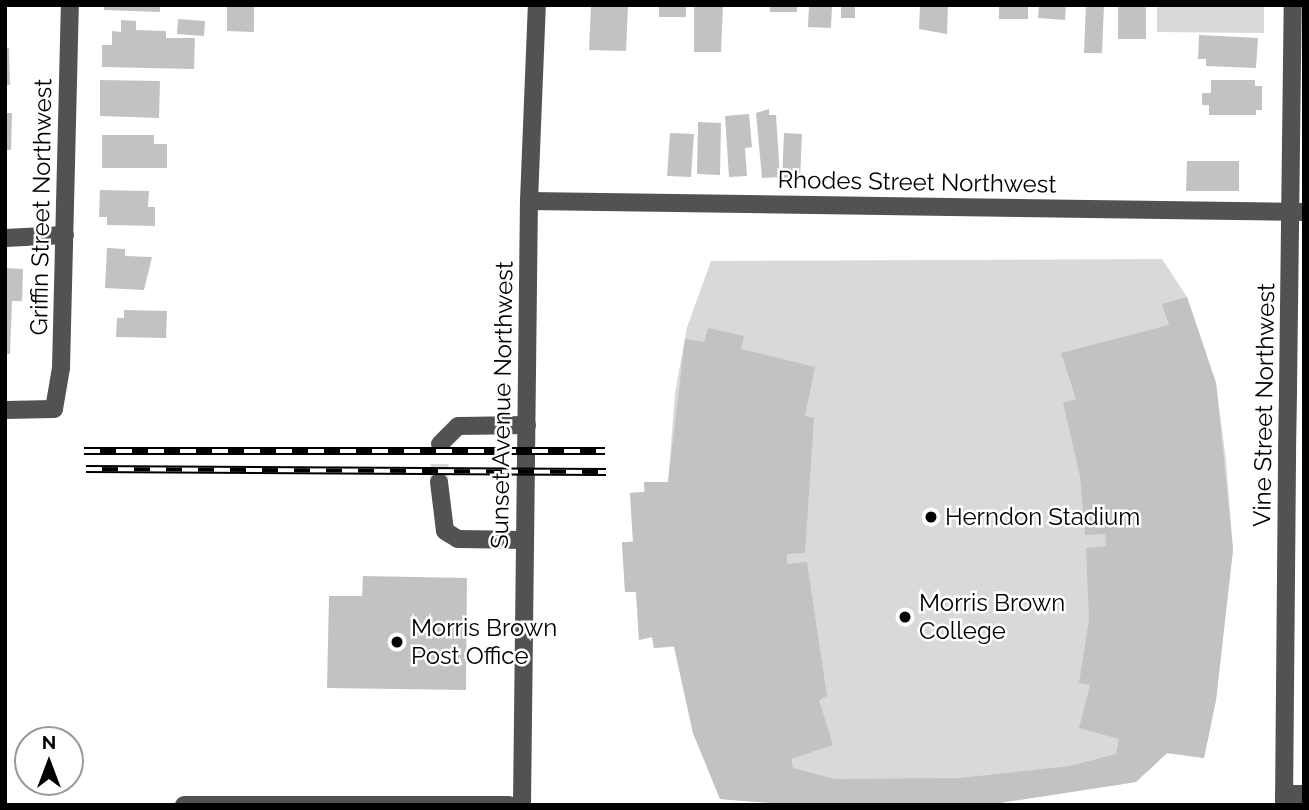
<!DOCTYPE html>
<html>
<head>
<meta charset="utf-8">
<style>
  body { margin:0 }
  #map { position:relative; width:1309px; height:810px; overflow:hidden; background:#fff; font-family:Raleway,sans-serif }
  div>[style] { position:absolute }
  .green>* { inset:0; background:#d9d9d9 }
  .building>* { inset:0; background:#c2c2c2 }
  .minor-tunnel>* { height:18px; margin-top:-9px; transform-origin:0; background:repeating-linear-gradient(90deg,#d9d9d9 0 18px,transparent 0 27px) }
  .minor>* { height:18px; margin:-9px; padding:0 9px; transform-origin:9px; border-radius:9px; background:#525252 }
  .rail>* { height:8px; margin-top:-4px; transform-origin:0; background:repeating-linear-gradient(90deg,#fff 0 16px,#000 0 32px); box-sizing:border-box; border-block:2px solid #000 }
  .minor-bridge>* { height:18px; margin:-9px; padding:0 9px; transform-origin:9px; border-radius:9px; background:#525252 }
  .dots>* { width:19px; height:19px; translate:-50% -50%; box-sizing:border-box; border:4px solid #fff; border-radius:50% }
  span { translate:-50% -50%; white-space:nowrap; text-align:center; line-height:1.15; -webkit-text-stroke:5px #fff; paint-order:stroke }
  .street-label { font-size:24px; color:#000 }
  .poi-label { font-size:24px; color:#000 }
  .left { translate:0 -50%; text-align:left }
  .frame { position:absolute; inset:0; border:7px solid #000; pointer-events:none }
  .north { position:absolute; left:14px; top:726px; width:70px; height:70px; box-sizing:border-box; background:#fff; border:2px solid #999; border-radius:50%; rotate:0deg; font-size:19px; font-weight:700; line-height:28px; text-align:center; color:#000 }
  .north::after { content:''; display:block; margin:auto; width:24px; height:32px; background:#000; clip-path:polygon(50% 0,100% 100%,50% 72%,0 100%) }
</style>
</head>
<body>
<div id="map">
  <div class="green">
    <i style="clip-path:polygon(1157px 5px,1264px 5px,1264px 33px,1157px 32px)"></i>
    <i style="clip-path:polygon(1162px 259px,1187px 297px,1216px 383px,1226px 460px,1233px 550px,1216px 700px,1204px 758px,1167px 753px,1136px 782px,999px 803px,795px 805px,720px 799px,693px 733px,674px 647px,654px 648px,652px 637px,639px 640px,636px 592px,625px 592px,622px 543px,633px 541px,630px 493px,644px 492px,644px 482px,668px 482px,675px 393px,687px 327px,711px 261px)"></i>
  </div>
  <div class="building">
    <i style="clip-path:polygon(104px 5px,160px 5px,160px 12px,104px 10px)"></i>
    <i style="clip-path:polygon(227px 5px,254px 5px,254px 32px,227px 31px)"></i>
    <i style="clip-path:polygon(591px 5px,628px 5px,626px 51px,589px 50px)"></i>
    <i style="clip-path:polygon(659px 5px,686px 5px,686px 17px,659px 17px)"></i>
    <i style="clip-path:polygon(694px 5px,723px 5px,721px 52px,694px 52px)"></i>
    <i style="clip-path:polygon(770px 5px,797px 5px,797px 12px,770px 12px)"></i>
    <i style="clip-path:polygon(809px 5px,832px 5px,831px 28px,808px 27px)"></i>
    <i style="clip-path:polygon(841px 5px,855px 5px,855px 18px,841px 18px)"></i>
    <i style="clip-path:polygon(920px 5px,948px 5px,947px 34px,919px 29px)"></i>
    <i style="clip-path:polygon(999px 5px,1028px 5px,1028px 19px,999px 19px)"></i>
    <i style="clip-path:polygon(1039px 5px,1066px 5px,1065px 20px,1038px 18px)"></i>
    <i style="clip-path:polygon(1086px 5px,1104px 5px,1102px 53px,1084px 53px)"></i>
    <i style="clip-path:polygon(1118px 5px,1146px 5px,1146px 39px,1118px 39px)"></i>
    <i style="clip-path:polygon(178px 19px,205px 21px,204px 36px,177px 34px)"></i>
    <i style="clip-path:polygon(121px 20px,136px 21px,136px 30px,166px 31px,166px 38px,195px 38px,194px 69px,102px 67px,102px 45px,112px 45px,112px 31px,121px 32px)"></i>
    <i style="clip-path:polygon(1199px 35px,1258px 38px,1256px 68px,1206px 66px,1206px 59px,1198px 59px)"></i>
    <i style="clip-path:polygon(5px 48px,9px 48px,10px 85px,5px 85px)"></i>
    <i style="clip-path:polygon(100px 80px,160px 81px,159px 118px,100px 116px)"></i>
    <i style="clip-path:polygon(1211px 80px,1255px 80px,1255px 86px,1262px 86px,1262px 110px,1256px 110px,1256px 115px,1209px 115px,1209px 105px,1202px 105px,1202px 93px,1211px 93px)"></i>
    <i style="clip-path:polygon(769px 109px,769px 115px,776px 115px,780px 177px,762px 178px,756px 113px)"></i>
    <i style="clip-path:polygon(5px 113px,12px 113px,11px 150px,5px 150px)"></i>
    <i style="clip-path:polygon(749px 114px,752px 147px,745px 148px,747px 176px,729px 177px,725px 116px)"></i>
    <i style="clip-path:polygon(698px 122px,721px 123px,720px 175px,697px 174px)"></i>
    <i style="clip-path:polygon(670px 133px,694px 134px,691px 177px,667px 176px)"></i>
    <i style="clip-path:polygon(784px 133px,802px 134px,800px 180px,782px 179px)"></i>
    <i style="clip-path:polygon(102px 135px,154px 135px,154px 144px,167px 144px,167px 168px,102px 168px)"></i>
    <i style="clip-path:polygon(1187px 161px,1239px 161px,1239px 191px,1186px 191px)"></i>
    <i style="clip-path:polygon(100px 190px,149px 191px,148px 207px,155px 207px,155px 226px,107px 225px,107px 217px,99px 217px)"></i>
    <i style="clip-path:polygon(107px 248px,125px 249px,125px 256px,152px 257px,144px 290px,105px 288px)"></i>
    <i style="clip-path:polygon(5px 268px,23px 269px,22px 301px,12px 301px,10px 354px,5px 354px)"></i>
    <i style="clip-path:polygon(1187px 297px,1216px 383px,1233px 549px,1216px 700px,1204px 758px,1167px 753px,1136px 782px,999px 803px,795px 805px,720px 799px,693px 733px,674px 646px,654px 648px,652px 637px,639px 640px,636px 592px,625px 592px,622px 542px,633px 542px,630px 493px,645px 492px,644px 482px,668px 482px,685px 339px,704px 342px,708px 328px,744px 336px,741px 349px,815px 367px,805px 416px,814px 418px,805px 553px,787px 554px,787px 564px,807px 562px,827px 696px,819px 700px,833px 745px,791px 759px,793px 768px,835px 779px,960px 778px,1070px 766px,1116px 754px,1119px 739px,1079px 728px,1090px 685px,1079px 683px,1089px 620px,1086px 548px,1106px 546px,1105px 534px,1085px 535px,1080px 476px,1063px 403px,1076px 399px,1061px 353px,1169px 325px,1162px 304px)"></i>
    <i style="clip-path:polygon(124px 310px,167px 311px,166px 338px,116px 337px,117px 318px,124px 318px)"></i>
    <i style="clip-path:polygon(363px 576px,467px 578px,466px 690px,327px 688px,329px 596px,362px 596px)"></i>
  </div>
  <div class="minor-tunnel">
    <i style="left:439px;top:482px;width:38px;rotate:-88deg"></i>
  </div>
  <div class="minor">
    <i style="left:529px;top:201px;width:775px;rotate:0.81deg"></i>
    <i style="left:5px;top:238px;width:60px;rotate:-2.9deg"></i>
    <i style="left:1288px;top:390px;width:385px;rotate:-89.3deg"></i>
    <i style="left:5px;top:410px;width:49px;rotate:-1.2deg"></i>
    <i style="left:54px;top:409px;width:42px;rotate:-80.3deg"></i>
    <i style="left:61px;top:368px;width:363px;rotate:-88.6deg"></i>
    <i style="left:440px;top:444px;width:25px;rotate:-45deg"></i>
    <i style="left:458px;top:426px;width:69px;rotate:-0.8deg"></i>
    <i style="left:439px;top:482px;width:49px;rotate:83deg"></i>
    <i style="left:445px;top:531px;width:15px;rotate:32deg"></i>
    <i style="left:458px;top:539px;width:67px;rotate:0.9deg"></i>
    <i style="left:1284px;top:794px;width:20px"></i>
    <i style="left:184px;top:805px;width:325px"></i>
    <i style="left:522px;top:805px;width:604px;rotate:-89.34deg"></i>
    <i style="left:529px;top:201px;width:196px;rotate:-87.7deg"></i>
    <i style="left:1284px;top:805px;width:355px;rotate:-89.5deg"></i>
  </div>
  <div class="rail">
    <i style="left:84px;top:451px;width:521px"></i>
    <i style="left:86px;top:469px;width:520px;rotate:0.33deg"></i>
  </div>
  <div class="minor-bridge">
    <i style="left:1287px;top:450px;width:60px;rotate:-89deg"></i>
  </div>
  <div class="dots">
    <i style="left:931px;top:517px;background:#000"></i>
    <i style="left:905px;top:617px;background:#000"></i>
    <i style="left:397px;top:642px;background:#000"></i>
  </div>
  <div class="street-label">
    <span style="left:917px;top:182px;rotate:1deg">Rhodes Street Northwest</span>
    <span style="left:41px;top:207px;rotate:-89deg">Griffin Street Northwest</span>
    <span style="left:502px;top:405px;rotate:-89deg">Sunset Avenue Northwest</span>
    <span style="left:1264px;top:405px;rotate:-89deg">Vine Street Northwest</span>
  </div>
  <div class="poi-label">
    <span class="left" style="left:945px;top:517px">Herndon Stadium</span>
    <span class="left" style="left:919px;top:617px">Morris Brown<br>College</span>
    <span class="left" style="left:411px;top:642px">Morris Brown<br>Post Office</span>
  </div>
  <div class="frame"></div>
  <div class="north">N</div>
</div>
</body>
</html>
